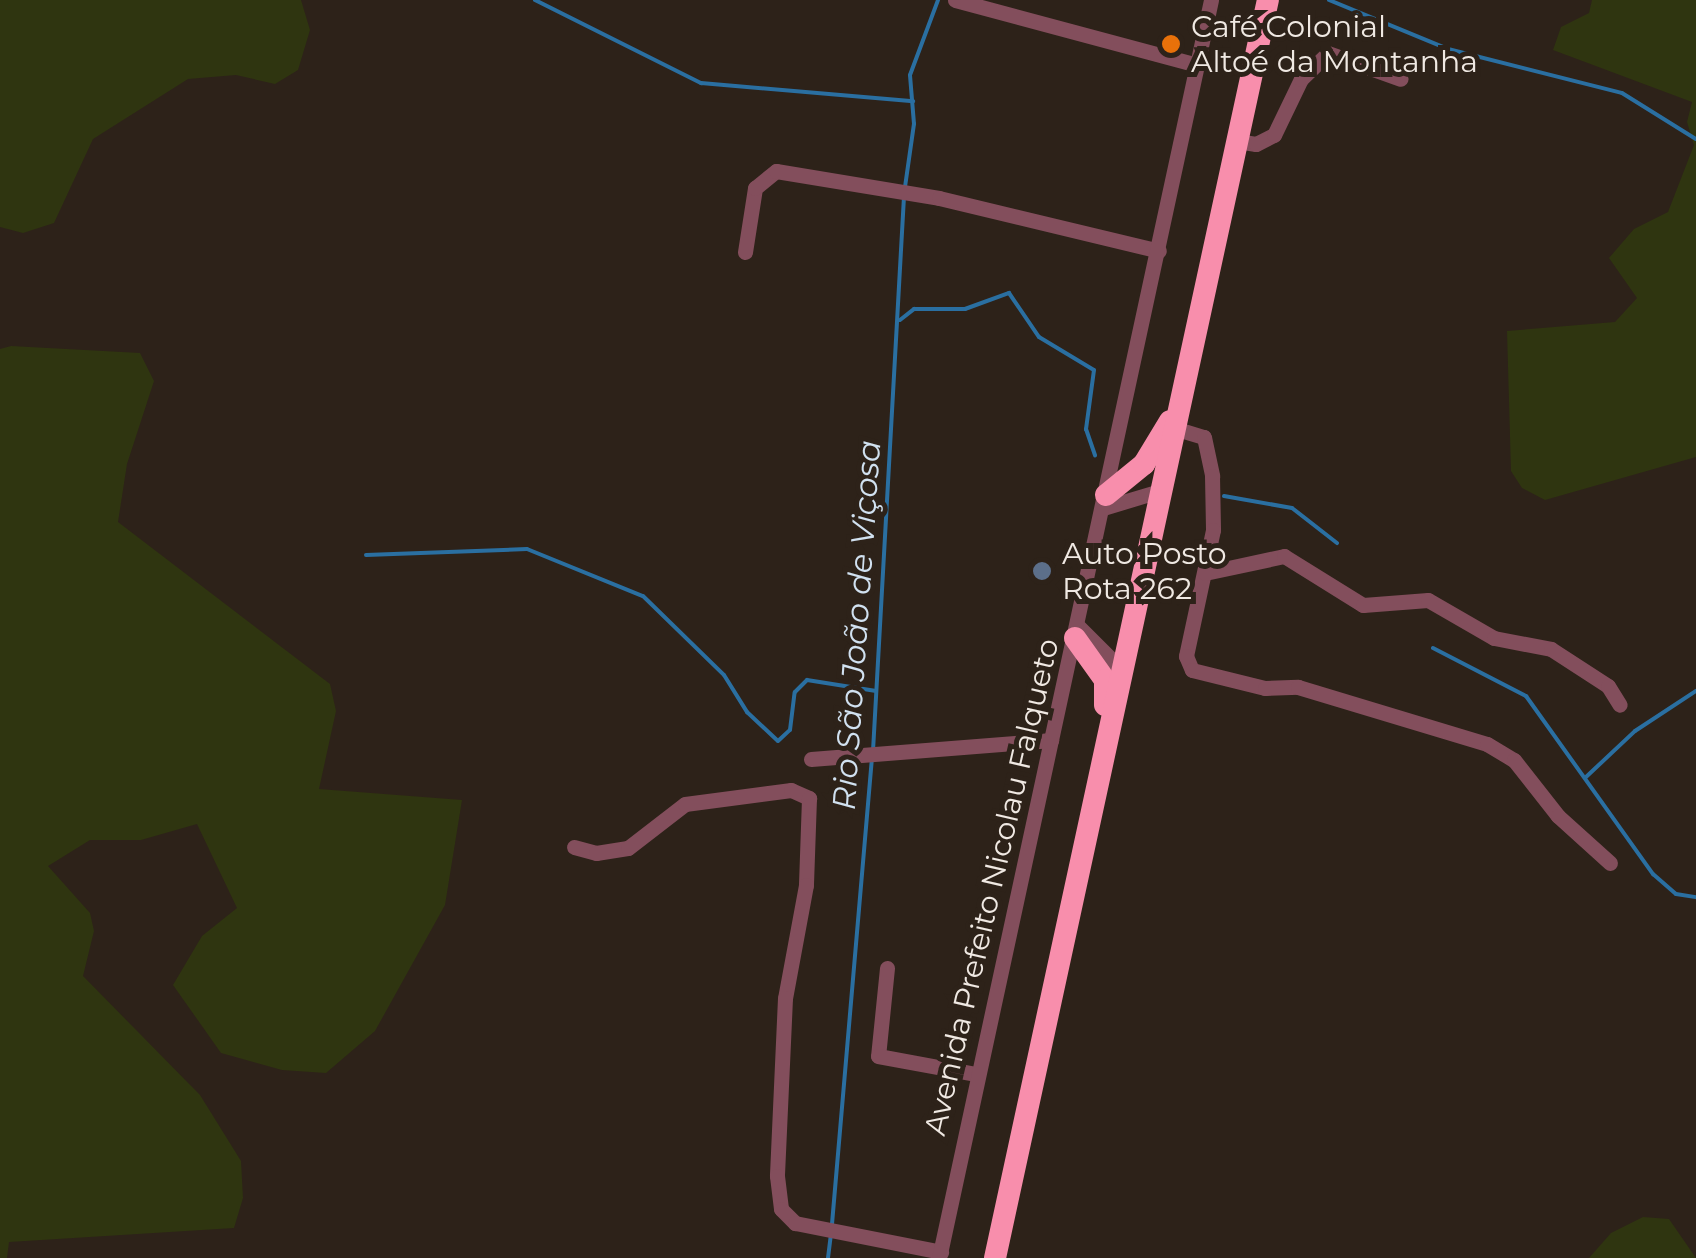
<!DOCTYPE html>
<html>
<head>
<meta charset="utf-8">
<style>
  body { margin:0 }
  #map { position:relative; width:1696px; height:1258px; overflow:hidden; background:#2d2219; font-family:Montserrat,sans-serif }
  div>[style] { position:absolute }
  .green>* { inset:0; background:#2f3510 }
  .stream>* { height:4px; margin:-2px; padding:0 2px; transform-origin:2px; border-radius:2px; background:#2a6fa1 }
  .minor>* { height:15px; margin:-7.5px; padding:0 7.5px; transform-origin:7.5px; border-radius:7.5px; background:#834e5c }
  .highway>* { height:22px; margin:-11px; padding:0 11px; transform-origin:11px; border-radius:11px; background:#f88eac }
  .dots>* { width:28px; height:28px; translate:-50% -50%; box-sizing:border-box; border:5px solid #2d2219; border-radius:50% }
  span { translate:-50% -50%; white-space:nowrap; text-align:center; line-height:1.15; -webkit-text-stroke:10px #2d2219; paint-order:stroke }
  .poi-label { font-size:30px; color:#f0e9e3 }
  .left { translate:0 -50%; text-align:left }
  .street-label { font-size:30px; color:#f0e9e3 }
  .water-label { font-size:32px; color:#d1e1f0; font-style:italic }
</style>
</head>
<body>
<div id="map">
  <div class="green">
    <i style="clip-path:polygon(0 0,301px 0,310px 30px,298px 70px,275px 84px,236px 75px,188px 79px,93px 139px,54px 223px,23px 233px,0 227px)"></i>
    <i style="clip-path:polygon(1592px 0,1696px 0,1696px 457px,1545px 500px,1522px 488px,1511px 471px,1507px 331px,1615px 322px,1637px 298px,1609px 258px,1634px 229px,1668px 212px,1694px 145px,1687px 122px,1692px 102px,1553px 50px,1561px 27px,1589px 13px)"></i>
    <i style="clip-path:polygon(11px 346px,140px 353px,154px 381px,127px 464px,118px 522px,330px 684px,336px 711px,319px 789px,462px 800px,445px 905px,375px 1031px,326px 1073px,282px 1070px,221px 1053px,173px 985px,202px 936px,237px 908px,197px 824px,141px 840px,90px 840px,48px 866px,90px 913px,94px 931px,83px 976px,200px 1095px,241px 1161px,243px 1198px,234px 1228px,9px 1242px,7px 1258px,0 1258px,0 349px)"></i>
    <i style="clip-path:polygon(1643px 1217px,1669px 1219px,1696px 1258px,1589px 1258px,1611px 1233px)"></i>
  </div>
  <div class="stream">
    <i style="left:535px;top:0;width:186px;rotate:26.6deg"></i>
    <i style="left:701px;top:83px;width:213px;rotate:4.9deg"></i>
    <i style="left:1329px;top:0;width:129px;rotate:22.4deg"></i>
    <i style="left:1448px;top:49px;width:179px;rotate:14.2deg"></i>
    <i style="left:1622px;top:93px;width:87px;rotate:31.9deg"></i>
    <i style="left:905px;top:187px;width:64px;rotate:-81.9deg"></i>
    <i style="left:914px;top:124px;width:49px;rotate:-94.7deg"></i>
    <i style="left:910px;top:75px;width:80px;rotate:-69.5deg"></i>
    <i style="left:900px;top:320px;width:18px;rotate:-38deg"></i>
    <i style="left:914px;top:309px;width:51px"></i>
    <i style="left:965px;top:309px;width:47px;rotate:-20deg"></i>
    <i style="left:1009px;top:293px;width:53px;rotate:55.7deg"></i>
    <i style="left:1039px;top:337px;width:64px;rotate:31deg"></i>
    <i style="left:1094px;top:370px;width:60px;rotate:97.7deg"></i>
    <i style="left:1086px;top:429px;width:28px;rotate:71deg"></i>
    <i style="left:1224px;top:496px;width:69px;rotate:10deg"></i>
    <i style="left:1292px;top:508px;width:57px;rotate:37.9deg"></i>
    <i style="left:366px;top:555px;width:161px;rotate:-2.1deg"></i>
    <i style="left:527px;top:549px;width:125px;rotate:22.1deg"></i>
    <i style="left:643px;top:596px;width:113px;rotate:44.3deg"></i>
    <i style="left:724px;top:675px;width:44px;rotate:58.1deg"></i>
    <i style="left:747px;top:712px;width:42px;rotate:43.1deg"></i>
    <i style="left:778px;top:741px;width:16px;rotate:-43deg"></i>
    <i style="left:790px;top:730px;width:38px;rotate:-83deg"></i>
    <i style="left:795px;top:692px;width:17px;rotate:-45deg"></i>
    <i style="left:807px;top:680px;width:70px;rotate:9.1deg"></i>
    <i style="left:1433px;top:648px;width:105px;rotate:27.3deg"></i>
    <i style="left:1526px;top:696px;width:219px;rotate:54.5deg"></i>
    <i style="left:1653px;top:874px;width:30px;rotate:41deg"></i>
    <i style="left:1676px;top:894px;width:20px;rotate:9deg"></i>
    <i style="left:873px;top:751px;width:555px;rotate:-86.8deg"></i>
    <i style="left:1586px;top:777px;width:67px;rotate:-43.2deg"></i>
    <i style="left:1635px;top:731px;width:73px;rotate:-33.3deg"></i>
    <i style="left:832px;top:1224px;width:466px;rotate:-85.1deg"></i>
    <i style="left:828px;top:1258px;width:25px;rotate:-83deg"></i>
  </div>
  <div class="minor">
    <i style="left:955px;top:0;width:251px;rotate:15deg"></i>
    <i style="left:1237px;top:141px;width:19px;rotate:9deg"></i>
    <i style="left:1256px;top:144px;width:20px;rotate:-27deg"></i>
    <i style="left:1274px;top:135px;width:62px;rotate:-64.3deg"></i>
    <i style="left:1301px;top:79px;width:37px;rotate:-44deg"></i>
    <i style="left:1328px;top:53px;width:77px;rotate:19.6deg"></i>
    <i style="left:745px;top:252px;width:65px;rotate:-81.1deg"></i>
    <i style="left:755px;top:188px;width:27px;rotate:-39deg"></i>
    <i style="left:776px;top:171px;width:165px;rotate:9.4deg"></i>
    <i style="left:939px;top:198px;width:226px;rotate:13.5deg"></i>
    <i style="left:1177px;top:429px;width:28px;rotate:17deg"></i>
    <i style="left:1204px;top:437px;width:40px;rotate:78deg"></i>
    <i style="left:1212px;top:476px;width:54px;rotate:88.9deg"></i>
    <i style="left:1213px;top:530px;width:129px;rotate:102.1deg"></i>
    <i style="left:1186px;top:656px;width:15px;rotate:67deg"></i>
    <i style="left:1192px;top:670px;width:75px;rotate:13.9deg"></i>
    <i style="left:1265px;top:688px;width:33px;rotate:-2deg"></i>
    <i style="left:1298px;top:687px;width:197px;rotate:16.8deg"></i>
    <i style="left:1487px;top:744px;width:31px;rotate:31deg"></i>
    <i style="left:1514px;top:760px;width:71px;rotate:51.8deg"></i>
    <i style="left:1558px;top:816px;width:70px;rotate:42.1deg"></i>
    <i style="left:1103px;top:508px;width:63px;rotate:-16.7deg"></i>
    <i style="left:1205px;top:573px;width:81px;rotate:-12.1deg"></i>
    <i style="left:1284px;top:556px;width:93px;rotate:31.8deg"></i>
    <i style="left:1363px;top:605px;width:65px;rotate:-4.4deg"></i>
    <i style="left:1428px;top:600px;width:76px;rotate:29.9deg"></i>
    <i style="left:1494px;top:638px;width:58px;rotate:10.9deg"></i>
    <i style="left:1551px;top:649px;width:68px;rotate:33deg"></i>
    <i style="left:1608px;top:686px;width:22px;rotate:58deg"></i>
    <i style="left:1078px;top:626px;width:62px;rotate:45deg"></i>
    <i style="left:811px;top:759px;width:241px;rotate:-4.5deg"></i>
    <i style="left:574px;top:847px;width:23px;rotate:15deg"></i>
    <i style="left:596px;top:853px;width:32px;rotate:-9deg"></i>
    <i style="left:628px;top:848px;width:72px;rotate:-37.7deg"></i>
    <i style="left:685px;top:804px;width:107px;rotate:-7.5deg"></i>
    <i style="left:791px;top:790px;width:20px;rotate:24deg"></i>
    <i style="left:809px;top:798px;width:87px;rotate:92deg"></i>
    <i style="left:806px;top:885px;width:115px;rotate:100.5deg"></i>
    <i style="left:785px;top:998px;width:178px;rotate:92.6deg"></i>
    <i style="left:777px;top:1176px;width:33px;rotate:83deg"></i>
    <i style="left:781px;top:1209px;width:20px;rotate:45deg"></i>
    <i style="left:795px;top:1223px;width:149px;rotate:11.2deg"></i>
    <i style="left:887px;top:968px;width:88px;rotate:95.8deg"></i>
    <i style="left:878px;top:1056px;width:100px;rotate:10.4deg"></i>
    <i style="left:939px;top:1258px;width:1287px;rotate:-77.8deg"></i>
  </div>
  <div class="highway">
    <i style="left:1106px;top:495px;width:49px;rotate:-39.2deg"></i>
    <i style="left:1144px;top:464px;width:50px;rotate:-58.8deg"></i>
    <i style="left:1075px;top:638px;width:52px;rotate:54.5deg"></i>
    <i style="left:1105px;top:680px;width:25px;rotate:90deg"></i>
    <i style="left:995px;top:1258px;width:1287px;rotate:-77.76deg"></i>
  </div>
  <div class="dots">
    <i style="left:1171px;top:44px;background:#e8710a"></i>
    <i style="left:1042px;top:571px;background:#5c6f8a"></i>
  </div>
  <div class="poi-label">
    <span class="left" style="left:1191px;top:44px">Café Colonial<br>Altoé da Montanha</span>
    <span class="left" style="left:1062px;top:571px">Auto Posto<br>Rota 262</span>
  </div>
  <div class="street-label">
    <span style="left:992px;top:887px;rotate:-77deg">Avenida Prefeito Nicolau Falqueto</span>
  </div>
  <div class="water-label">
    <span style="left:857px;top:625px;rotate:-86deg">Rio São João de Viçosa</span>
  </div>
</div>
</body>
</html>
